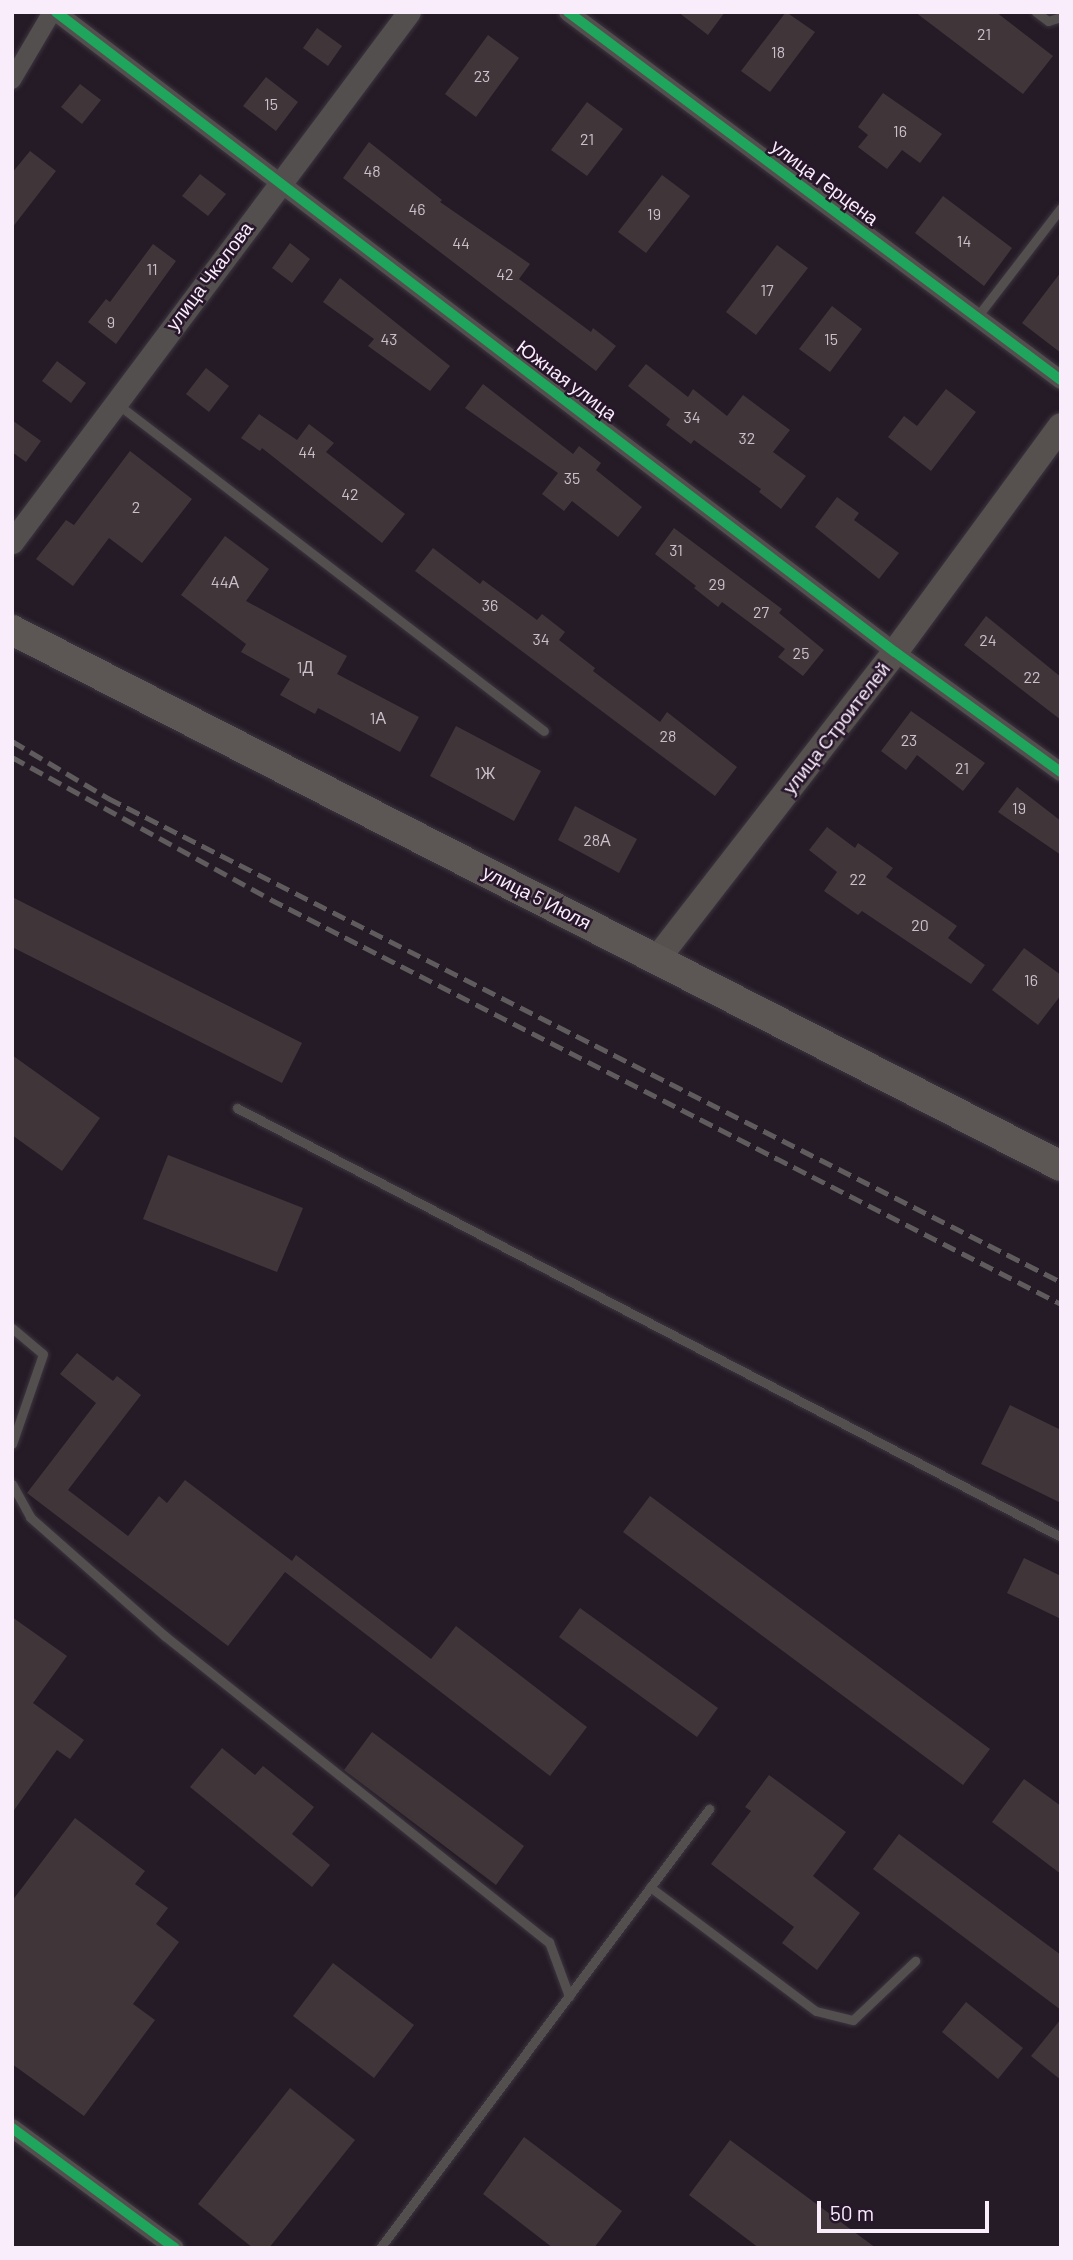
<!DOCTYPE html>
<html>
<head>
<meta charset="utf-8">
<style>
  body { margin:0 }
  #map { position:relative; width:1073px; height:2260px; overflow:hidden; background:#241b26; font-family:Barlow,sans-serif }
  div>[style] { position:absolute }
  .building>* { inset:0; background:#403639 }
  .roads { filter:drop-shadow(0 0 2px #3d353f) drop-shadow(0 0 2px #3d353f) }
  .service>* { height:9px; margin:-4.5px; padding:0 4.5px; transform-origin:4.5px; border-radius:4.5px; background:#544f4f }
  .minor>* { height:18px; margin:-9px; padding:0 9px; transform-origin:9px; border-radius:9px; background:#544f4f }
  .tertiary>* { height:23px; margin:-11.5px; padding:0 11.5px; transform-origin:11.5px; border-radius:11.5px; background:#544f4f }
  .secondary>* { height:26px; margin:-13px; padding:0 13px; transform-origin:13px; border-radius:13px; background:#56514f }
  .trunk>* { height:30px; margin:-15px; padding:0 15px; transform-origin:15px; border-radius:15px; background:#5c5654 }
  .rail>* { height:5px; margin-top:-2.5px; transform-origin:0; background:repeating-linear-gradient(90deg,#605c5d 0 14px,transparent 0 21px) }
  .cycleway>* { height:10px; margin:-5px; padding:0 5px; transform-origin:5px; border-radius:5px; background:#20a55d }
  span { translate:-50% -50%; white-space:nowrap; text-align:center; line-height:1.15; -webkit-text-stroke:5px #28162b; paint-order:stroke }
  .number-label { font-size:16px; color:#cbbfca }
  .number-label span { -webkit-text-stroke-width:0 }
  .street-label { font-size:19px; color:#f9edfb }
  .frame { position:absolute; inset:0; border:14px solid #f9edfb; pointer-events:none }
  .scale { position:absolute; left:817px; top:2201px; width:172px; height:32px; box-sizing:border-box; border:4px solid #f9edfb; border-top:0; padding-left:9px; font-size:21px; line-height:24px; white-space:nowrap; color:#f9edfb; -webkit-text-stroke:5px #28162b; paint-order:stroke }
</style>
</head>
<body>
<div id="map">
  <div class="building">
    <i style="clip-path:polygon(678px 12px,725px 12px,708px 35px)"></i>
    <i style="clip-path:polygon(786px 12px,815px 32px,770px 92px,741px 71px)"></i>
    <i style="clip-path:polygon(915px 12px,996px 12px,1053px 56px,1023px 94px)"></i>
    <i style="clip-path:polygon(317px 28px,342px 46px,328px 66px,303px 48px)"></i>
    <i style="clip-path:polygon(488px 35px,519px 58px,476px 117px,445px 94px)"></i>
    <i style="clip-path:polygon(266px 77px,298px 102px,276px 131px,243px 106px)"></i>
    <i style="clip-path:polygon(80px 84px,101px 100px,82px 124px,61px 107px)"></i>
    <i style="clip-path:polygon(883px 93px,942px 134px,920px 163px,902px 150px,887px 169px,858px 147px,868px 135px,858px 127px)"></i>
    <i style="clip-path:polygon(587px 102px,623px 129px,587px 176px,551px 150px)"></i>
    <i style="clip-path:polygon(369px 142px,442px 200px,440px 202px,530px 264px,519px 279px,591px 332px,593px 328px,616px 346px,596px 371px,343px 178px)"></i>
    <i style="clip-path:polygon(30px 151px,56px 171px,12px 228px,12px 173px)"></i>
    <i style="clip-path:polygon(200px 174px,226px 194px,208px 216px,182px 196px)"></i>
    <i style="clip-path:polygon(662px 175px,690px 196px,646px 253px,618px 232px)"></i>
    <i style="clip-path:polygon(943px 196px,1012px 248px,984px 286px,915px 233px)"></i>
    <i style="clip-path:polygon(290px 243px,310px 259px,292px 283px,272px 268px)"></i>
    <i style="clip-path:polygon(153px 244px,176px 261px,116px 344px,88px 322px,106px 299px,110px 302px)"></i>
    <i style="clip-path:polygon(777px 245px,808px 268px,756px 335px,726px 312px)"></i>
    <i style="clip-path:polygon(1061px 272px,1061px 353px,1022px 323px)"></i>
    <i style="clip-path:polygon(340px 278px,450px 366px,430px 391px,368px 346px,374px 339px,323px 302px)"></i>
    <i style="clip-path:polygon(832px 306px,862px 329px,830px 372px,799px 349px)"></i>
    <i style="clip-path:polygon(57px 361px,86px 383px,71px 403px,42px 381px)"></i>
    <i style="clip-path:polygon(646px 364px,688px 397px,693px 389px,727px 416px,743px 395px,790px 430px,773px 452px,806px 476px,781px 509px,759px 492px,761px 489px,694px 440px,691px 444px,666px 425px,670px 419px,628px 386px)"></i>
    <i style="clip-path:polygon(206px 368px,229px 386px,209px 412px,186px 394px)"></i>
    <i style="clip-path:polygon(483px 384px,573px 454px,579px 446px,601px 463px,596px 470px,642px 507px,618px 537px,572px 501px,564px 511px,542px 494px,558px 473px,465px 408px)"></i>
    <i style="clip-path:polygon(946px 389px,976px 412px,931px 471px,888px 437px,904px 416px,917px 426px)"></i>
    <i style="clip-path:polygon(259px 414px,297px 440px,309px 424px,334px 443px,326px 452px,405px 514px,382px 543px,262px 448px,260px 451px,241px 438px)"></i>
    <i style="clip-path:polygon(12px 420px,41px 441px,26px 462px,12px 452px)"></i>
    <i style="clip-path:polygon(130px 451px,192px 499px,142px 563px,109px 538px,73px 586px,36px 559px,66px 520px,74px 525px)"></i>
    <i style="clip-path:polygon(837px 497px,859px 513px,854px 520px,899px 553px,879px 579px,815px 527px)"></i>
    <i style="clip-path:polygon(674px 528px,782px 609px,779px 613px,824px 650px,803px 676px,778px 657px,785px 649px,722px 602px,718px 607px,694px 588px,696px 586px,655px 554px)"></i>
    <i style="clip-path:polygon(225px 536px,269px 569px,246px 601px,347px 656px,337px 674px,419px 717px,400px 752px,318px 708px,315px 714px,280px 695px,290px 679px,241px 652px,246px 644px,181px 595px)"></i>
    <i style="clip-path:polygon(433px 548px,480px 584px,483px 580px,537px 620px,542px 614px,565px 632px,559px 640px,595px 668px,593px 671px,660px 722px,667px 712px,737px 767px,715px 796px,415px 571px)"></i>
    <i style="clip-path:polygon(986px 616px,1061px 677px,1061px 720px,964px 645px)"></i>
    <i style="clip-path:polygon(911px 711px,985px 763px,963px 791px,917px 755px,906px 770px,881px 751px)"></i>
    <i style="clip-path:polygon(456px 726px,541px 771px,514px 821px,430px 776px)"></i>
    <i style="clip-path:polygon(1017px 787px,1061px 821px,1061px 855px,998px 812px)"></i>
    <i style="clip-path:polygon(575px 806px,637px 839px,619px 873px,558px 840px)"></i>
    <i style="clip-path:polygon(827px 827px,855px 848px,858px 843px,893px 868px,886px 877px,957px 926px,948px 938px,985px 965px,971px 984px,862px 911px,858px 915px,824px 891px,837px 872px,809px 850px)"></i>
    <i style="clip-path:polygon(12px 897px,302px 1043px,282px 1083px,12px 947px)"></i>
    <i style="clip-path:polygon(1024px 948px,1061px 975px,1061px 995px,1038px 1025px,992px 990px)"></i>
    <i style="clip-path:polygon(12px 1055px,100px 1118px,62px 1171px,12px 1135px)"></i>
    <i style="clip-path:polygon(168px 1155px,303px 1208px,277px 1272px,143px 1219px)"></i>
    <i style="clip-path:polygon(77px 1353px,113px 1381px,117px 1376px,141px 1395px,68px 1490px,128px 1536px,159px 1496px,167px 1503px,185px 1480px,292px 1561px,296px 1555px,431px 1659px,456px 1626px,587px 1727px,550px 1776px,285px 1572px,228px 1646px,27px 1493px,96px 1403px,60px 1374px)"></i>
    <i style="clip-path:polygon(1010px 1405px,1061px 1430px,1061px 1503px,981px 1464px)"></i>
    <i style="clip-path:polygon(650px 1496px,990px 1749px,963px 1785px,623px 1532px)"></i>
    <i style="clip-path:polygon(1024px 1558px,1061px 1576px,1061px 1619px,1007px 1593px)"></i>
    <i style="clip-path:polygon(580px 1608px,718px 1708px,697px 1737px,559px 1637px)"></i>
    <i style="clip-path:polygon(12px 1617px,67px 1656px,33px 1703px,84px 1740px,70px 1759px,57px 1750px,12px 1813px)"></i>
    <i style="clip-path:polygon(372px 1732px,524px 1846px,496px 1885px,344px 1770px)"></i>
    <i style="clip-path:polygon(222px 1748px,255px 1775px,263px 1766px,314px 1807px,292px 1834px,330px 1865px,312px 1887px,190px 1787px)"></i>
    <i style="clip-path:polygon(769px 1775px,846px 1832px,813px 1876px,860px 1913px,817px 1970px,782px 1943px,794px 1927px,711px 1864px,751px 1811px,745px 1807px)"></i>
    <i style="clip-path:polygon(1024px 1779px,1061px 1806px,1061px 1874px,992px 1822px)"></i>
    <i style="clip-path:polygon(75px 1818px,145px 1871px,135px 1884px,168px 1908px,156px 1924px,179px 1942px,133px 2004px,155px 2020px,84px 2116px,12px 2064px,12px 1901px)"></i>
    <i style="clip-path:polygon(899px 1834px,1061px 1955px,1061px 2010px,873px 1869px)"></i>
    <i style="clip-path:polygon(333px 1963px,414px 2025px,374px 2078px,293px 2016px)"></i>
    <i style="clip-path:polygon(966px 2002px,1023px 2048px,998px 2079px,942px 2032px)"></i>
    <i style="clip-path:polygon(1061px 2019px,1061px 2080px,1031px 2056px)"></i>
    <i style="clip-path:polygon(290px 2088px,355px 2140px,269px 2248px,253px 2248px,198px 2204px)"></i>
    <i style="clip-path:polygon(524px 2137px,622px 2211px,594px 2248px,553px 2248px,483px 2194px)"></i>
    <i style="clip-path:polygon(730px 2140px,876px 2248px,759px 2248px,689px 2195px)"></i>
  </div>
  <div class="roads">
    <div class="service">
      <i style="left:1036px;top:12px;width:15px;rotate:37deg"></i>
      <i style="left:1048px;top:21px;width:14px;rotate:-17deg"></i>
      <i style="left:977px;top:317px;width:138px;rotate:-52.4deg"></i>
      <i style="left:116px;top:403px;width:539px;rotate:37.46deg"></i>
      <i style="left:237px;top:1108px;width:929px;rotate:27.5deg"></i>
      <i style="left:12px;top:1328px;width:40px;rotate:40deg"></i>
      <i style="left:43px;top:1354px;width:95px;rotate:109deg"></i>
      <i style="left:12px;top:1484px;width:38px;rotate:61deg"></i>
      <i style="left:30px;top:1517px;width:180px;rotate:41.4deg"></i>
      <i style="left:165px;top:1636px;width:491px;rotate:38.6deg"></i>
      <i style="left:549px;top:1942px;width:58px;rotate:69.7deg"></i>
      <i style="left:650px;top:1887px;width:207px;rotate:36.8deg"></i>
      <i style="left:816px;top:2011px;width:38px;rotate:14deg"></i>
      <i style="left:853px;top:2020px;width:86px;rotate:-43.6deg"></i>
      <i style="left:380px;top:2248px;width:549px;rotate:-53.15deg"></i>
    </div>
    <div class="minor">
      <i style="left:56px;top:12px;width:1055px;rotate:37.34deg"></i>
      <i style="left:895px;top:652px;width:205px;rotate:35.9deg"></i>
      <i style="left:568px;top:12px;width:615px;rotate:36.74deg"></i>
      <i style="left:12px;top:80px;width:79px;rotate:-59.5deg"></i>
      <i style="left:12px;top:2128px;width:202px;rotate:36.4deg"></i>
    </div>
    <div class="tertiary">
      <i style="left:12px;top:542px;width:662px;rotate:-53.16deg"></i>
    </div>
    <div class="secondary">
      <i style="left:657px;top:959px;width:388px;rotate:-52.2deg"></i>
      <i style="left:895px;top:652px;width:280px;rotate:-53.7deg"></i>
    </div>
    <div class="trunk">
      <i style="left:12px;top:630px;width:1178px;rotate:27.07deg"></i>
    </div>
  </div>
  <div class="rail">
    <i style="left:12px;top:741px;width:112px;rotate:30.7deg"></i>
    <i style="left:108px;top:798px;width:1069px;rotate:26.92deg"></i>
    <i style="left:12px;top:757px;width:294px;rotate:28.8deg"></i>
    <i style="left:270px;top:899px;width:889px;rotate:27.11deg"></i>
  </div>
  <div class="cycleway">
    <i style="left:56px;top:12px;width:1055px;rotate:37.34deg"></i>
    <i style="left:895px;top:652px;width:205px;rotate:35.9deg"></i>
    <i style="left:568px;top:12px;width:615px;rotate:36.74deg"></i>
    <i style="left:12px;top:2128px;width:202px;rotate:36.4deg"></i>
  </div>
  <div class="number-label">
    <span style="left:984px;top:34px">21</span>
    <span style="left:778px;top:52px">18</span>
    <span style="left:482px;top:76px">23</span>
    <span style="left:271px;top:104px">15</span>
    <span style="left:900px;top:131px">16</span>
    <span style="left:587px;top:139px">21</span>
    <span style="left:372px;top:171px">48</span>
    <span style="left:417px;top:209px">46</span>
    <span style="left:654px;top:214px">19</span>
    <span style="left:964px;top:241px">14</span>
    <span style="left:461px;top:243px">44</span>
    <span style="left:152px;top:269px">11</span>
    <span style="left:505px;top:274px">42</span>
    <span style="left:767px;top:290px">17</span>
    <span style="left:111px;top:322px">9</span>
    <span style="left:389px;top:339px">43</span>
    <span style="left:831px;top:339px">15</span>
    <span style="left:692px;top:417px">34</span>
    <span style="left:747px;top:438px">32</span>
    <span style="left:307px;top:452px">44</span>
    <span style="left:572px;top:478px">35</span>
    <span style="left:350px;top:494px">42</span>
    <span style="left:136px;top:507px">2</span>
    <span style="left:676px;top:550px">31</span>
    <span style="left:225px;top:582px">44А</span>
    <span style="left:717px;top:584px">29</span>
    <span style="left:490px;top:605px">36</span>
    <span style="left:761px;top:612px">27</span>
    <span style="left:541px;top:639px">34</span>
    <span style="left:988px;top:640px">24</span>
    <span style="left:801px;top:653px">25</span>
    <span style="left:305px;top:667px">1Д</span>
    <span style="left:1032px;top:677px">22</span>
    <span style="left:378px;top:718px">1А</span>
    <span style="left:668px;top:736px">28</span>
    <span style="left:909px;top:740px">23</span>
    <span style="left:962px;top:768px">21</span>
    <span style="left:485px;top:773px">1Ж</span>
    <span style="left:1019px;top:808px">19</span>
    <span style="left:597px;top:840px">28А</span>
    <span style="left:858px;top:879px">22</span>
    <span style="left:920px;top:925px">20</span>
    <span style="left:1031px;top:980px">16</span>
  </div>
  <div class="street-label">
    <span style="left:825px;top:182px;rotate:37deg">улица Герцена</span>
    <span style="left:209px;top:276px;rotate:-53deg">улица Чкалова</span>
    <span style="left:567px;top:380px;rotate:37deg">Южная улица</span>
    <span style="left:836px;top:728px;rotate:-52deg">улица Строителей</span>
    <span style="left:537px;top:897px;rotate:27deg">улица 5 Июля</span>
  </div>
  <div class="frame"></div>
  <div class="scale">50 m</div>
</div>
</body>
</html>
